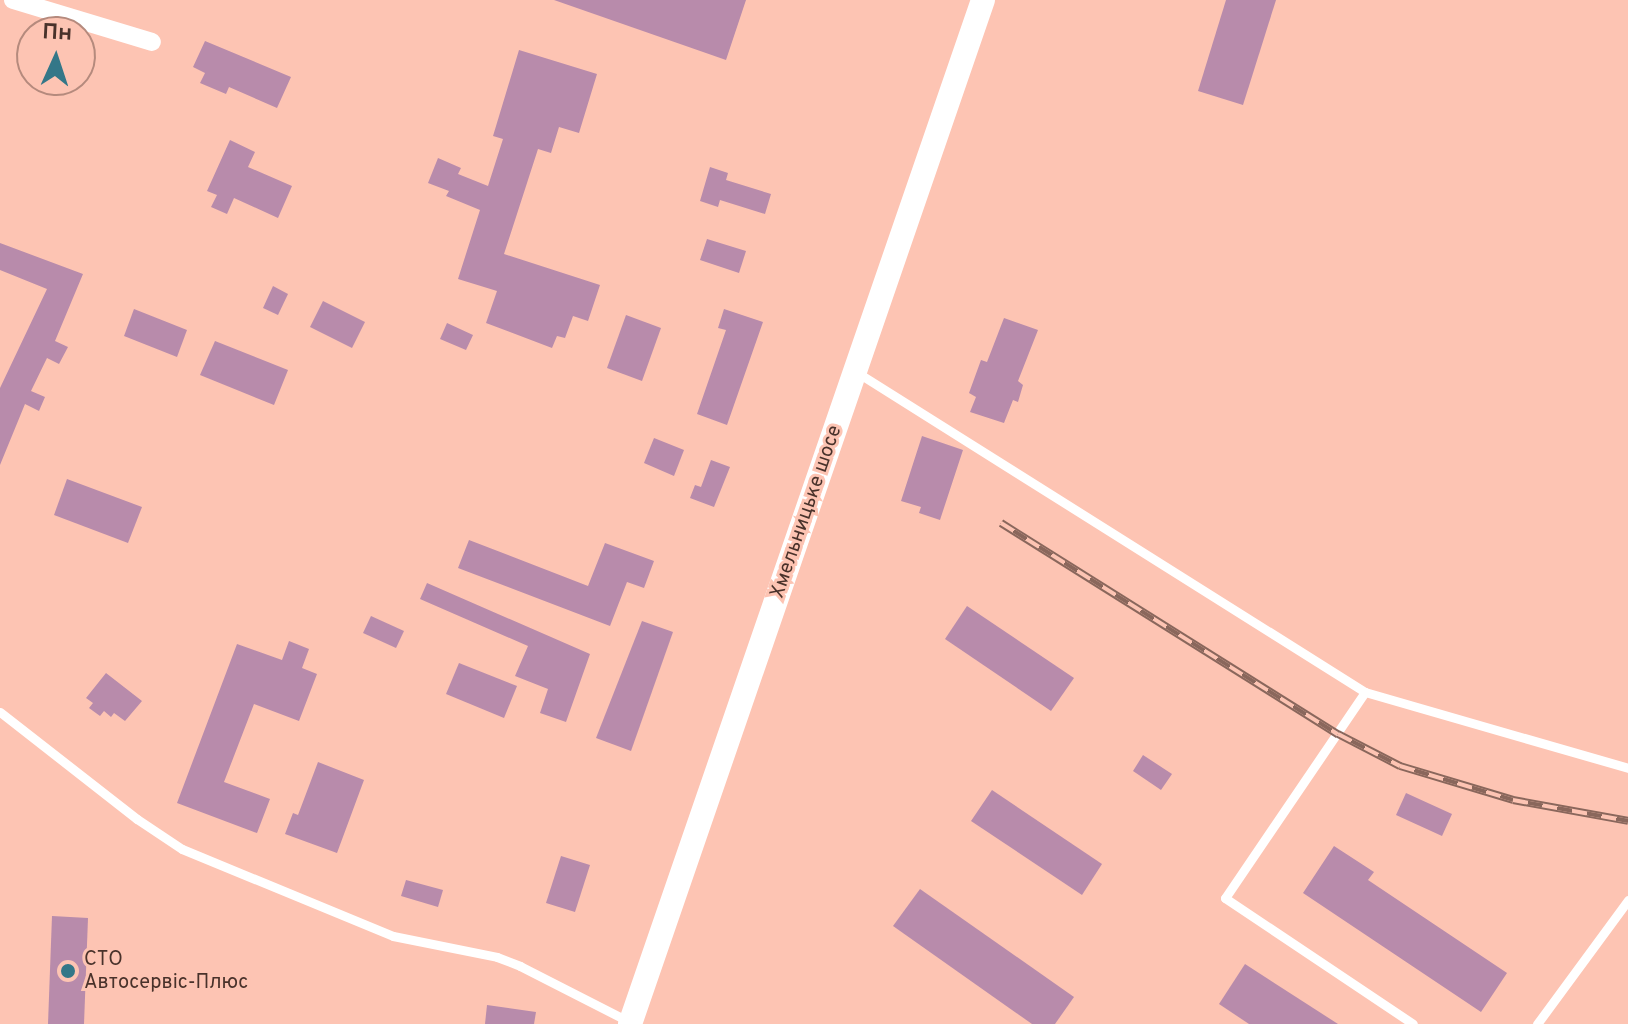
<!DOCTYPE html>
<html>
<head>
<meta charset="utf-8">
<style>
  body { margin:0 }
  #map { position:relative; width:1628px; height:1024px; overflow:hidden; background:#fdc4b3; font-family:Overpass,sans-serif }
  div>[style] { position:absolute }
  .building>* { inset:0; background:#b88bab }
  .service>* { height:9px; margin:-4.5px; padding:0 4.5px; transform-origin:4.5px; border-radius:4.5px; background:#fff }
  .minor>* { height:18px; margin:-9px; padding:0 9px; transform-origin:9px; border-radius:9px; background:#fff }
  .tertiary>* { height:24px; margin:-12px; padding:0 12px; transform-origin:12px; border-radius:12px; background:#fff }
  .rail>* { height:8px; margin-top:-4px; transform-origin:0; background:repeating-linear-gradient(90deg,#fdc4b3 0 15px,#8a675c 0 30px); box-sizing:border-box; border-block:2px solid #8a675c }
  .dots>* { width:22px; height:22px; translate:-50% -50%; box-sizing:border-box; border:4px solid #fdc4b3; border-radius:50% }
  span { translate:-50% -50%; white-space:nowrap; text-align:center; line-height:1.15; -webkit-text-stroke:6px #fdc4b3; paint-order:stroke }
  .street-label { font-size:20px; color:#49322b }
  .poi-label { font-size:20px; color:#49322b }
  .left { translate:0 -50%; text-align:left }
  .north { position:absolute; left:16px; top:16px; width:80px; height:80px; box-sizing:border-box; background:#fdc4b3; border:2px solid #b58a7d; border-radius:50%; rotate:3deg; font-size:22px; font-weight:700; line-height:32px; text-align:center; color:#49322b }
  .north::after { content:''; display:block; margin:auto; width:28px; height:36px; background:#347788; clip-path:polygon(50% 0,100% 100%,50% 72%,0 100%) }
</style>
</head>
<body>
<div id="map">
  <div class="building">
    <i style="clip-path:polygon(554px 0,746px 0,726px 60px)"></i>
    <i style="clip-path:polygon(1226px 0,1276px 0,1243px 105px,1198px 91px)"></i>
    <i style="clip-path:polygon(205px 41px,291px 77px,277px 108px,229px 87px,226px 94px,200px 83px,205px 73px,193px 67px)"></i>
    <i style="clip-path:polygon(519px 50px,597px 74px,579px 133px,559px 127px,551px 153px,538px 149px,504px 254px,600px 285px,588px 321px,573px 316px,565px 338px,557px 336px,552px 348px,486px 323px,497px 291px,458px 279px,480px 210px,446px 196px,449px 191px,428px 183px,438px 158px,461px 168px,458px 174px,488px 186px,503px 139px,493px 136px)"></i>
    <i style="clip-path:polygon(230px 140px,255px 152px,248px 167px,292px 186px,278px 218px,234px 198px,227px 214px,211px 207px,217px 195px,207px 191px)"></i>
    <i style="clip-path:polygon(710px 167px,728px 173px,726px 180px,771px 194px,765px 214px,720px 200px,718px 207px,700px 201px)"></i>
    <i style="clip-path:polygon(707px 239px,746px 251px,739px 273px,700px 260px)"></i>
    <i style="clip-path:polygon(0 243px,83px 274px,55px 341px,68px 347px,59px 364px,47px 358px,31px 391px,45px 397px,39px 411px,25px 404px,0 465px,0 388px,47px 289px,0 270px)"></i>
    <i style="clip-path:polygon(273px 286px,288px 294px,278px 315px,263px 308px)"></i>
    <i style="clip-path:polygon(323px 301px,365px 322px,352px 348px,310px 327px)"></i>
    <i style="clip-path:polygon(134px 309px,187px 330px,177px 357px,124px 336px)"></i>
    <i style="clip-path:polygon(724px 309px,763px 322px,727px 425px,697px 414px,726px 330px,718px 328px)"></i>
    <i style="clip-path:polygon(626px 315px,661px 328px,642px 381px,607px 368px)"></i>
    <i style="clip-path:polygon(1004px 318px,1038px 330px,1018px 381px,1023px 385px,1018px 402px,1013px 400px,1004px 423px,970px 412px,976px 397px,969px 393px,981px 360px,987px 362px)"></i>
    <i style="clip-path:polygon(447px 323px,473px 335px,466px 350px,440px 339px)"></i>
    <i style="clip-path:polygon(215px 341px,288px 370px,274px 405px,200px 375px)"></i>
    <i style="clip-path:polygon(922px 436px,963px 450px,940px 520px,919px 513px,921px 507px,901px 501px)"></i>
    <i style="clip-path:polygon(654px 438px,684px 450px,674px 476px,644px 463px)"></i>
    <i style="clip-path:polygon(711px 460px,730px 467px,714px 507px,690px 498px,695px 485px,701px 487px)"></i>
    <i style="clip-path:polygon(67px 479px,142px 507px,128px 543px,54px 515px)"></i>
    <i style="clip-path:polygon(469px 540px,588px 586px,605px 543px,654px 561px,644px 588px,627px 582px,610px 626px,458px 568px)"></i>
    <i style="clip-path:polygon(427px 583px,590px 654px,566px 722px,540px 713px,548px 689px,515px 676px,528px 646px,420px 599px)"></i>
    <i style="clip-path:polygon(967px 606px,1074px 678px,1051px 711px,945px 639px)"></i>
    <i style="clip-path:polygon(371px 616px,404px 631px,396px 648px,363px 633px)"></i>
    <i style="clip-path:polygon(642px 621px,673px 632px,631px 751px,596px 738px)"></i>
    <i style="clip-path:polygon(289px 641px,309px 649px,302px 668px,317px 674px,299px 721px,254px 704px,224px 782px,270px 799px,257px 833px,177px 803px,237px 644px,282px 660px)"></i>
    <i style="clip-path:polygon(459px 663px,517px 686px,504px 718px,446px 694px)"></i>
    <i style="clip-path:polygon(106px 673px,142px 701px,125px 721px,114px 713px,111px 717px,104px 711px,100px 716px,89px 708px,93px 703px,86px 698px)"></i>
    <i style="clip-path:polygon(1143px 755px,1172px 774px,1161px 790px,1133px 771px)"></i>
    <i style="clip-path:polygon(318px 762px,364px 780px,337px 853px,285px 834px,293px 813px,298px 815px)"></i>
    <i style="clip-path:polygon(992px 790px,1102px 864px,1082px 895px,971px 821px)"></i>
    <i style="clip-path:polygon(1406px 793px,1452px 814px,1442px 836px,1396px 815px)"></i>
    <i style="clip-path:polygon(1334px 846px,1374px 872px,1368px 880px,1507px 973px,1481px 1012px,1303px 893px)"></i>
    <i style="clip-path:polygon(561px 856px,590px 865px,575px 912px,546px 903px)"></i>
    <i style="clip-path:polygon(406px 880px,443px 890px,438px 907px,401px 896px)"></i>
    <i style="clip-path:polygon(920px 889px,1074px 997px,1055px 1024px,1032px 1024px,893px 926px)"></i>
    <i style="clip-path:polygon(52px 916px,88px 918px,84px 1024px,48px 1024px)"></i>
    <i style="clip-path:polygon(1245px 964px,1338px 1024px,1249px 1024px,1219px 1004px)"></i>
    <i style="clip-path:polygon(487px 1005px,536px 1012px,534px 1024px,485px 1024px)"></i>
  </div>
  <div class="service">
    <i style="left:858px;top:373px;width:599px;rotate:32.18deg"></i>
    <i style="left:1365px;top:692px;width:274px;rotate:16.1deg"></i>
    <i style="left:1365px;top:692px;width:249px;rotate:124.2deg"></i>
    <i style="left:1225px;top:898px;width:226px;rotate:33.8deg"></i>
    <i style="left:0;top:712px;width:174px;rotate:38deg"></i>
    <i style="left:137px;top:819px;width:54px;rotate:33.7deg"></i>
    <i style="left:182px;top:849px;width:228px;rotate:22.4deg"></i>
    <i style="left:393px;top:936px;width:106px;rotate:11.4deg"></i>
    <i style="left:497px;top:957px;width:25px;rotate:21deg"></i>
    <i style="left:520px;top:966px;width:121px;rotate:27deg"></i>
    <i style="left:1537px;top:1024px;width:154px;rotate:-53.7deg"></i>
  </div>
  <div class="minor">
    <i style="left:13px;top:0;width:145px;rotate:16.8deg"></i>
  </div>
  <div class="tertiary">
    <i style="left:630px;top:1024px;width:1083px;rotate:-70.98deg"></i>
  </div>
  <div class="rail">
    <i style="left:1001px;top:523px;width:398px;rotate:32.1deg"></i>
    <i style="left:1338px;top:734px;width:70px;rotate:27.3deg"></i>
    <i style="left:1400px;top:766px;width:118px;rotate:16.7deg"></i>
    <i style="left:1513px;top:800px;width:117px;rotate:10.3deg"></i>
  </div>
  <div class="dots">
    <i style="left:68px;top:971px;background:#347788"></i>
  </div>
  <div class="street-label">
    <span style="left:807px;top:512px;rotate:-71deg">Хмельницьке шосе</span>
  </div>
  <div class="poi-label">
    <span class="left" style="left:84px;top:972px">СТО<br>Автосервіс-Плюс</span>
  </div>
  <div class="north">Пн</div>
</div>
</body>
</html>
